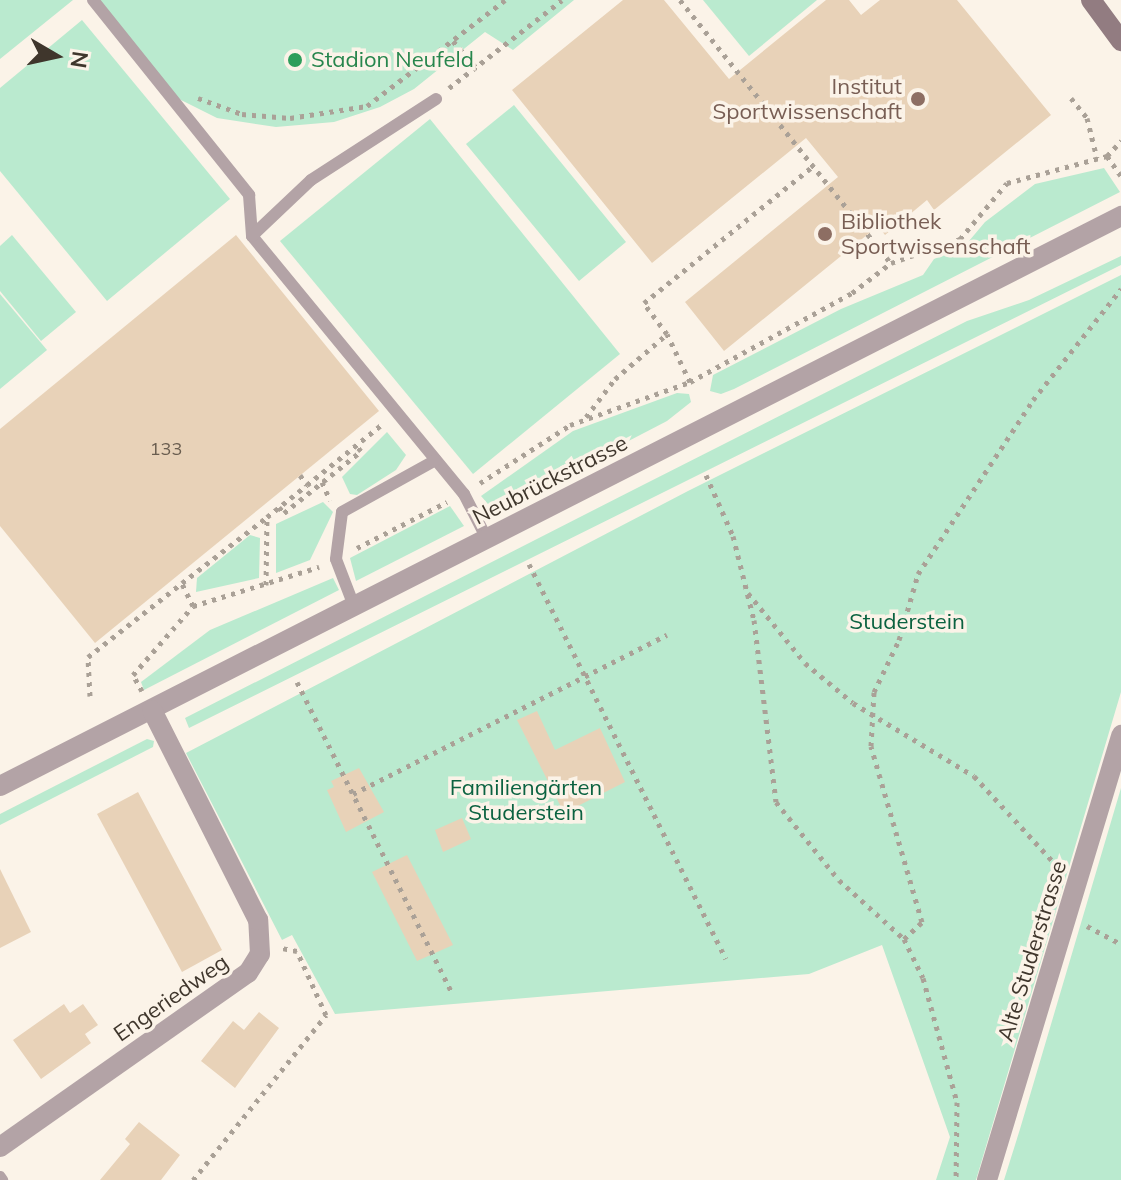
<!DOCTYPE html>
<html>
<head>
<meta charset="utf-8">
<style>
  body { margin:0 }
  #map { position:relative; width:1121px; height:1180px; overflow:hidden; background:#fbf3e8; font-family:Mulish,sans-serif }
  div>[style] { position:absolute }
  .green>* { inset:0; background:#baeacf }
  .building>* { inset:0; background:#e8d2b8 }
  .path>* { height:5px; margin-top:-2.5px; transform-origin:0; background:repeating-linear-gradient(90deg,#aaa197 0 4px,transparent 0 10px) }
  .lane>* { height:12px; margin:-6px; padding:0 6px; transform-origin:6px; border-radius:6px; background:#b3a3a6 }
  .street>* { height:20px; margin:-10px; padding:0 10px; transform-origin:10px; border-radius:10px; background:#b3a3a6 }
  .secondary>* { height:20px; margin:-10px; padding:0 10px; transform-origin:10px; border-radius:10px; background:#927c81 }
  .dots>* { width:22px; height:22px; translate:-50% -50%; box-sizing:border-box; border:4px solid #fbf3e8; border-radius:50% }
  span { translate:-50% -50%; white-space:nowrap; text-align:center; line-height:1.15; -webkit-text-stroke:7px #fbf3e8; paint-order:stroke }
  .number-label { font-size:18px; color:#695d4f }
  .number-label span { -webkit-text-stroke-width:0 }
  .leisure-label { font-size:22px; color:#27864d }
  .left { translate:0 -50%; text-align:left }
  .education-label { font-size:22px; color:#785e54 }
  .right { translate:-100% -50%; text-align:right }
  .street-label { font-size:22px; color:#3f362c }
  .park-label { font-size:22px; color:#0b6240 }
  .north { position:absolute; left:16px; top:16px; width:80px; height:80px; -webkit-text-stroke:6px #fbf3e8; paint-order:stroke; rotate:99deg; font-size:22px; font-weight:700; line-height:32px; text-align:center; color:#3f362c }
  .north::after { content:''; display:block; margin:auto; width:28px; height:36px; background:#3f362c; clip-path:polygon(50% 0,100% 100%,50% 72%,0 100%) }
</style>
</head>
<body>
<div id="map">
  <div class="green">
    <i style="clip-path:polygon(0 0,73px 0,0 59px)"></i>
    <i style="clip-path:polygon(98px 0,574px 0,513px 50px,485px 32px,414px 89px,380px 107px,334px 122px,276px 127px,217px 118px,181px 100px,165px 87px)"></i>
    <i style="clip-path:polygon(703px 0,817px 0,749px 56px)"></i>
    <i style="clip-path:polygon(82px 20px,230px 199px,107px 301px,0 171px,0 88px)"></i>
    <i style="clip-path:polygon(514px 105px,626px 242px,579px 281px,466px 144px)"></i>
    <i style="clip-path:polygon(430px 119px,620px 354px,473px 474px,280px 241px)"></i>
    <i style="clip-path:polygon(1104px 168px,1120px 192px,734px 389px,721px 394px,710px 391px,713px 375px,841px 309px,923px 275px,934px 259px,964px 247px,985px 222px,1035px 184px)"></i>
    <i style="clip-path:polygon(12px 235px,76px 312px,41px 341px,0 291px,0 246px)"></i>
    <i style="clip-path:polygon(1121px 256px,1121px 265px,189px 728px,185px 718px,639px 487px,967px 321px,1029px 300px)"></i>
    <i style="clip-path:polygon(1121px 275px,1121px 692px,976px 1180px,936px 1180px,950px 1137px,882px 945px,809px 974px,335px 1014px,292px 935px,282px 940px,186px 753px,688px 491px)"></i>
    <i style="clip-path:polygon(0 294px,47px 350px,0 389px)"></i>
    <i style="clip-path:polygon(677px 393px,689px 394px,691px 402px,667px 421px,494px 511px,481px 496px,573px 431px)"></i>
    <i style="clip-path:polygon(387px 432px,406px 455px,396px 470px,357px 495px,350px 494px,342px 477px)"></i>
    <i style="clip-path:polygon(323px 502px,333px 512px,310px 560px,276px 573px,276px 524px)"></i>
    <i style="clip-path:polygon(450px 506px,464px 526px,356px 581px,350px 558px)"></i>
    <i style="clip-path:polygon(250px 535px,260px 538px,259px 578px,196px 592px,197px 578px)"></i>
    <i style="clip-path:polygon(333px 578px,339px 590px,144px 690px,141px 682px,210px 630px)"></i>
    <i style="clip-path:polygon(147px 739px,154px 741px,153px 747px,0 825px,0 814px)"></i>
    <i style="clip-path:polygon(1121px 788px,1121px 1180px,1004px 1180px,1020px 1129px)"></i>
  </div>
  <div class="building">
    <i style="clip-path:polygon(623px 0,664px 0,729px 79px,826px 0,849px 0,861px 15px,880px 0,957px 0,1051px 115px,934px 210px,927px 200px,885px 235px,878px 226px,724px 351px,685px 302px,838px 177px,806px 138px,652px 263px,512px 90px)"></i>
    <i style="clip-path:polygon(236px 235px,379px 411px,95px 643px,0 526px,0 429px)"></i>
    <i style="clip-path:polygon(537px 711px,555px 750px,600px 728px,625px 782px,564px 813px,517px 720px)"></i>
    <i style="clip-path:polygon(359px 768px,384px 812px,346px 832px,327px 790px,334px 787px,331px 781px)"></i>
    <i style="clip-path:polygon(138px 792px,222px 950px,182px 972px,97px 814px)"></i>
    <i style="clip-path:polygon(462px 818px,471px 839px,443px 852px,435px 830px)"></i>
    <i style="clip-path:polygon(407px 855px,453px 945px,417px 961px,372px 872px)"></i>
    <i style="clip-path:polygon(0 869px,31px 932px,0 948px)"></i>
    <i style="clip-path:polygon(64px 1004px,70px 1013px,83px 1004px,98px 1025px,85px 1034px,91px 1043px,41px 1079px,13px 1040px)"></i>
    <i style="clip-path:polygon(259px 1012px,279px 1028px,235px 1088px,201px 1061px,233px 1021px,244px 1030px)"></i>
    <i style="clip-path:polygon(139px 1122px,180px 1155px,161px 1180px,100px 1180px,130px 1144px,125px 1139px)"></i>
  </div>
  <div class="path">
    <i style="left:680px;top:0;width:337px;rotate:51.3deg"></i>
    <i style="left:453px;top:41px;width:35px;rotate:49deg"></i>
    <i style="left:449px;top:88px;width:143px;rotate:-37.9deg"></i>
    <i style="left:198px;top:98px;width:47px;rotate:20deg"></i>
    <i style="left:242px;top:114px;width:48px;rotate:4.8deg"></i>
    <i style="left:290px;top:118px;width:78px;rotate:-8.9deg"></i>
    <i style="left:367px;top:106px;width:174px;rotate:-37.5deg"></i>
    <i style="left:1071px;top:98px;width:26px;rotate:51deg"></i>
    <i style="left:1087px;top:118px;width:41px;rotate:76deg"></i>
    <i style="left:1107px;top:156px;width:24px;rotate:55deg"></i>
    <i style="left:690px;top:382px;width:53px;rotate:-115.6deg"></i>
    <i style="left:667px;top:334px;width:39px;rotate:-127deg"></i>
    <i style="left:644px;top:303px;width:218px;rotate:-39deg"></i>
    <i style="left:586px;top:417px;width:48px;rotate:-52.7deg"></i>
    <i style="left:615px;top:379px;width:69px;rotate:-40.9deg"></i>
    <i style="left:300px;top:475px;width:12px;rotate:55deg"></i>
    <i style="left:307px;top:485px;width:95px;rotate:-39deg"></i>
    <i style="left:706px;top:475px;width:67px;rotate:66.1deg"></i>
    <i style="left:733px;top:536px;width:87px;rotate:76deg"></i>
    <i style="left:754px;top:620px;width:183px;rotate:83.1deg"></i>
    <i style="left:776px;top:802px;width:100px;rotate:51.1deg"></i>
    <i style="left:839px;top:880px;width:88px;rotate:42.2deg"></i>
    <i style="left:904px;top:939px;width:43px;rotate:64deg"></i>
    <i style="left:923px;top:978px;width:129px;rotate:74.7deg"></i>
    <i style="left:957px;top:1102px;width:78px;rotate:90.7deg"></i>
    <i style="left:322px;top:482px;width:20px;rotate:66deg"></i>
    <i style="left:480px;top:483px;width:107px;rotate:-32.8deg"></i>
    <i style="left:570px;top:425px;width:127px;rotate:-19.7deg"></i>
    <i style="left:690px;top:382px;width:185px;rotate:-28.8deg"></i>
    <i style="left:852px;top:293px;width:49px;rotate:-37.6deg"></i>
    <i style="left:891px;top:263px;width:73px;rotate:-19.2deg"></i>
    <i style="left:960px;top:239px;width:73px;rotate:-50deg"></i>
    <i style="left:1007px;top:183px;width:104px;rotate:-15.1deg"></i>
    <i style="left:1107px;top:156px;width:21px;rotate:-47deg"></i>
    <i style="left:279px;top:507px;width:8px;rotate:50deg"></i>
    <i style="left:284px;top:513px;width:99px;rotate:-38.8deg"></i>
    <i style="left:361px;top:451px;width:8px;rotate:-130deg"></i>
    <i style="left:357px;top:548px;width:101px;rotate:-27.1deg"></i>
    <i style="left:529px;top:564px;width:441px;rotate:63.5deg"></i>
    <i style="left:266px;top:585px;width:68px;rotate:-89.2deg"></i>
    <i style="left:267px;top:517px;width:51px;rotate:-38.7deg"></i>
    <i style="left:748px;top:593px;width:90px;rotate:50.8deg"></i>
    <i style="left:805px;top:663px;width:62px;rotate:39.8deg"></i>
    <i style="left:853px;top:703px;width:141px;rotate:31.1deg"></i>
    <i style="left:974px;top:776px;width:124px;rotate:47.3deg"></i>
    <i style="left:193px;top:606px;width:25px;rotate:-116deg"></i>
    <i style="left:182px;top:583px;width:108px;rotate:-37.8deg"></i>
    <i style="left:297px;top:682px;width:345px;rotate:63.5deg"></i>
    <i style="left:142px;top:691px;width:18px;rotate:-119deg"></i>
    <i style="left:133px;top:675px;width:91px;rotate:-49deg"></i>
    <i style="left:193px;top:606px;width:132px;rotate:-17.2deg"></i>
    <i style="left:90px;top:696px;width:39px;rotate:-93deg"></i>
    <i style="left:88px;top:657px;width:120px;rotate:-38.2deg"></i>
    <i style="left:353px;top:794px;width:352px;rotate:-26.9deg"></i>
    <i style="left:1087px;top:926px;width:38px;rotate:28deg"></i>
    <i style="left:904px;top:939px;width:25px;rotate:-43deg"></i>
    <i style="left:922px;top:922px;width:183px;rotate:-106.2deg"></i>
    <i style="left:871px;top:746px;width:54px;rotate:-86.8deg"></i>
    <i style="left:874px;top:692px;width:58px;rotate:-64.3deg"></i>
    <i style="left:899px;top:640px;width:69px;rotate:-73.9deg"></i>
    <i style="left:918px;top:574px;width:209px;rotate:-56.5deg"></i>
    <i style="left:1033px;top:400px;width:142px;rotate:-51.6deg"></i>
    <i style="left:193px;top:1180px;width:212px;rotate:-51.1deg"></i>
    <i style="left:326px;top:1015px;width:70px;rotate:-114.4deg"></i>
    <i style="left:297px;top:951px;width:15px;rotate:-169deg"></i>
  </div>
  <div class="lane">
    <i style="left:93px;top:0;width:250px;rotate:51.3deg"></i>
    <i style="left:249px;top:195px;width:41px;rotate:85.8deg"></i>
    <i style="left:252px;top:236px;width:334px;rotate:50.6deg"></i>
    <i style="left:464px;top:494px;width:51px;rotate:62.9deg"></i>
    <i style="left:252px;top:236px;width:81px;rotate:-43.5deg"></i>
    <i style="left:311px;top:180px;width:149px;rotate:-32.9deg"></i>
    <i style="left:354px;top:606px;width:50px;rotate:-111deg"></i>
    <i style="left:336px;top:559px;width:47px;rotate:-82.7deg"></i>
    <i style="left:342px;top:512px;width:107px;rotate:-29deg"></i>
    <i style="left:0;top:1177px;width:4px;rotate:56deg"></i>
  </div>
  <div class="street">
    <i style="left:0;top:786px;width:1258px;rotate:-26.95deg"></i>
    <i style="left:0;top:1147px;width:303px;rotate:-35.1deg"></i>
    <i style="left:248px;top:973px;width:22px;rotate:-58deg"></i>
    <i style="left:260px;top:954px;width:34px;rotate:-93deg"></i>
    <i style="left:258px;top:920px;width:235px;rotate:-116.8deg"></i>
    <i style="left:987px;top:1180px;width:465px;rotate:-73.2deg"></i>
  </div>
  <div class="secondary">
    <i style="left:1091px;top:0;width:51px;rotate:53.8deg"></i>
  </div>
  <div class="dots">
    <i style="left:295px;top:60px;background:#2e9e5b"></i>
    <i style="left:918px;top:99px;background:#8d6e63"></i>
    <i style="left:825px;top:234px;background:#8d6e63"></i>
  </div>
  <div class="number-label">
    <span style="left:166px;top:449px">133</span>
  </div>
  <div class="leisure-label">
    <span class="left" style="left:311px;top:60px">Stadion Neufeld</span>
  </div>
  <div class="education-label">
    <span class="right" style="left:902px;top:99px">Institut<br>Sportwissenschaft</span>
    <span class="left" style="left:841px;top:234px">Bibliothek<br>Sportwissenschaft</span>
  </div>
  <div class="street-label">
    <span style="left:550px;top:480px;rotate:-27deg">Neubrückstrasse</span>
    <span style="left:1032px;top:951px;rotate:-73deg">Alte Studerstrasse</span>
    <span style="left:171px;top:998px;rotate:-35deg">Engeriedweg</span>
  </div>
  <div class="park-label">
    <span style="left:907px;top:622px">Studerstein</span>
    <span style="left:526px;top:800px">Familiengärten<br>Studerstein</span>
  </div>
  <div class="north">N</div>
</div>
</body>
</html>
